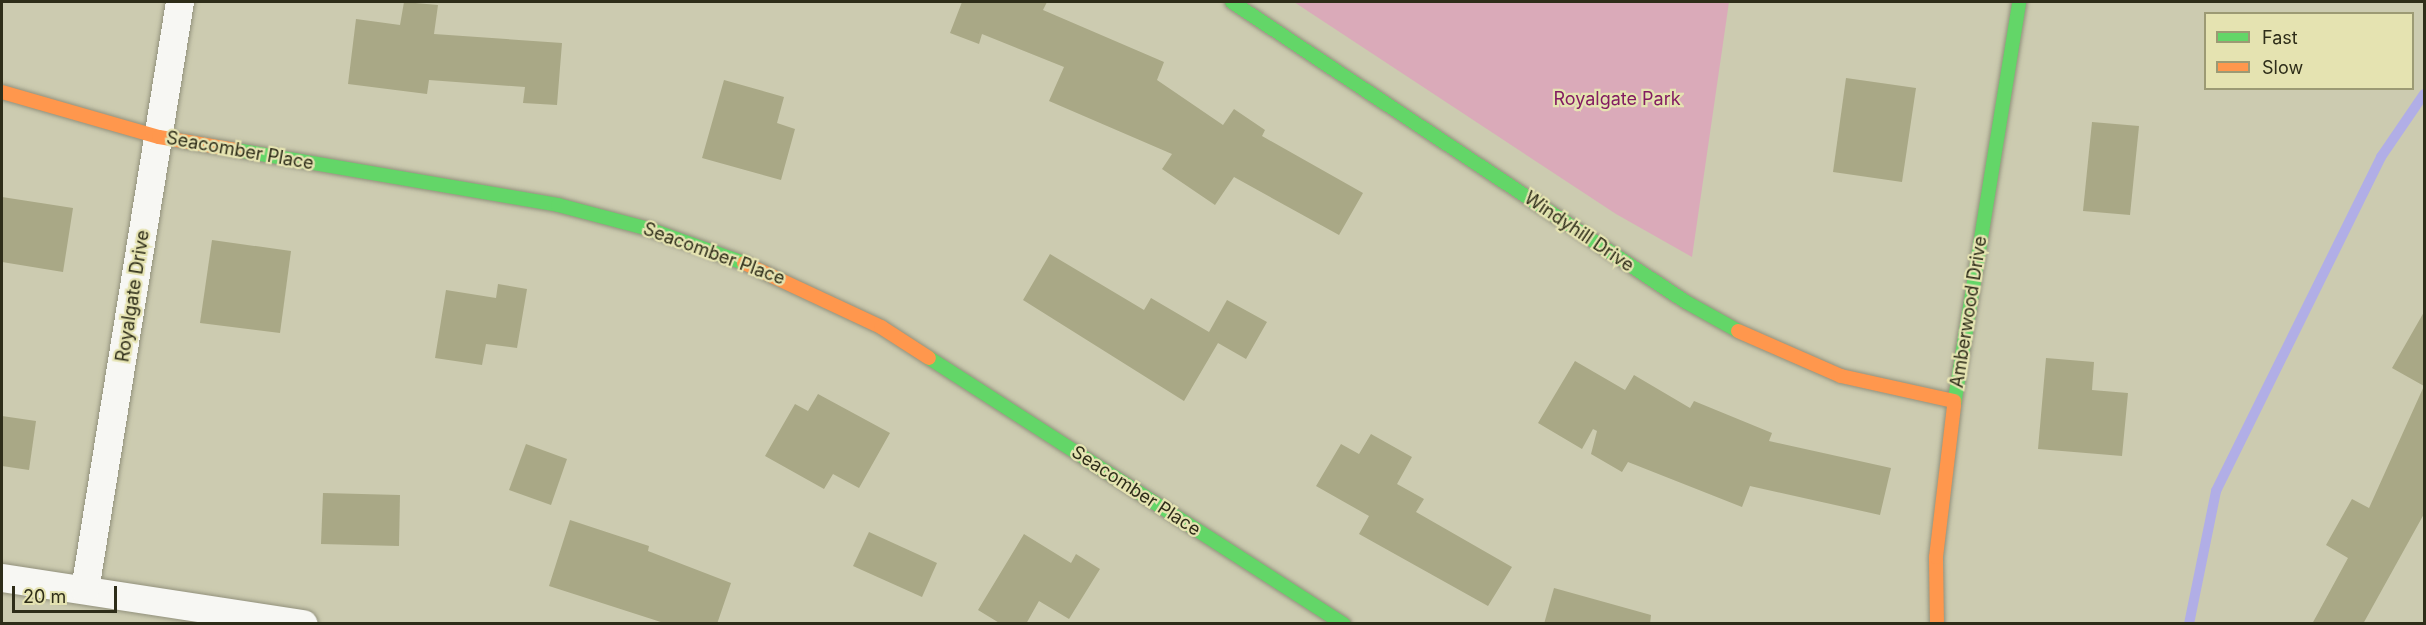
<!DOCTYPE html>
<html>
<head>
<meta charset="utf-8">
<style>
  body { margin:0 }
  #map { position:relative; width:2426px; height:625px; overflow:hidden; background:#cccbb0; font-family:Inter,sans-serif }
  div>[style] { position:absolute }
  .green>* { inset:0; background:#daaab9 }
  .stream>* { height:10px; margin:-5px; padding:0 5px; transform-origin:5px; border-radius:5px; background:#b1aee6 }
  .building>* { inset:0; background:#a9a886 }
  .roads { filter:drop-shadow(0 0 2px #92917c) drop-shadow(0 0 2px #92917c) }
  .street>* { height:28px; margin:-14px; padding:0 14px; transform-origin:14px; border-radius:14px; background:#f7f7f3 }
  .fast>* { height:14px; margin:-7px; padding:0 7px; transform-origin:7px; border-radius:7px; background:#63d668 }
  .slow>* { height:14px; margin:-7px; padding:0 7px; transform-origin:7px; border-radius:7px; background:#ff974d }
  span { translate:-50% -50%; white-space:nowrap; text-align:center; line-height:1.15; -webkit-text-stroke:4.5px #e5e3b1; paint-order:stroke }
  .park-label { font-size:18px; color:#831c61 }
  .street-label { font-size:18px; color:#2e2d19 }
  .frame { position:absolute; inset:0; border:3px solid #2e2d19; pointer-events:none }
  .legend { position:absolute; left:2204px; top:12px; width:210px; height:78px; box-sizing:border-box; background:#e5e3b1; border:2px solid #9c9a74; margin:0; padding:8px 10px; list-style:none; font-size:18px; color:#2e2d19 }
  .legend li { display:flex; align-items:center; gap:12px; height:30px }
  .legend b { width:30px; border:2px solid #9c9a74 }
  .scale { position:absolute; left:12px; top:586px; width:105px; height:27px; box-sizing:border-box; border:3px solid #2e2d19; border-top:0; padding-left:8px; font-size:18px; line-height:21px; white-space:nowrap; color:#2e2d19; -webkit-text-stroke:4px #e5e3b1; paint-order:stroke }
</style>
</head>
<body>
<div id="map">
  <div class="green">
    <i style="clip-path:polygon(1294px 2px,1729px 2px,1692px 257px,1616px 214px)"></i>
  </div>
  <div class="stream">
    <i style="left:2189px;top:624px;width:136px;rotate:-78.5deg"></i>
    <i style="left:2216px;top:491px;width:373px;rotate:-63.7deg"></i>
    <i style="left:2381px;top:157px;width:76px;rotate:-55.7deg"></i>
  </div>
  <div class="building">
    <i style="clip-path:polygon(404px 2px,438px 5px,434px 34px,562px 43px,557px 105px,523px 103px,525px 87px,429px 80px,427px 94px,348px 84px,356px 19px,400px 25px)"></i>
    <i style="clip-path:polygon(962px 2px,1047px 2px,1043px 10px,1164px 62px,1157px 80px,1223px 125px,1234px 109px,1265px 130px,1262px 136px,1363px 193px,1339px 235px,1234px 177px,1215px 205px,1162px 169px,1172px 154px,1049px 101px,1064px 67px,982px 34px,979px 44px,950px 33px)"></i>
    <i style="clip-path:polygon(1846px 78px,1916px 88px,1902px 182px,1833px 172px)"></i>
    <i style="clip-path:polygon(724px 80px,784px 97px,777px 123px,795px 129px,781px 180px,702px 158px)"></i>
    <i style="clip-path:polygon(2092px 122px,2139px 126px,2130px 215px,2083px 211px)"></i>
    <i style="clip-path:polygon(2px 197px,73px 208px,63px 272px,2px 262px)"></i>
    <i style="clip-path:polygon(212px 240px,291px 251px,280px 333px,200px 323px)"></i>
    <i style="clip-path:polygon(1050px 254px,1144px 310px,1151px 298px,1209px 332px,1227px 300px,1267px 322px,1246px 359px,1218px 343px,1184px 401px,1023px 300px)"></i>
    <i style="clip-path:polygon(498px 284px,527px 289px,517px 348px,486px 344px,482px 365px,435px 358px,446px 290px,496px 298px)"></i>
    <i style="clip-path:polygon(2424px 312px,2424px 514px,2363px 624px,2312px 624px,2348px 558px,2326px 545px,2352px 499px,2369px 508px,2424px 386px,2392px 368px)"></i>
    <i style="clip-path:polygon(2046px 358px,2094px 362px,2092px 390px,2128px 393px,2122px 456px,2038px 449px)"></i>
    <i style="clip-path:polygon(1575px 361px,1625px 390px,1634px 375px,1690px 408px,1694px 401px,1772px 433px,1769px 441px,1891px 468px,1880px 515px,1750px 486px,1742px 507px,1628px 462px,1622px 472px,1591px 454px,1597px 431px,1593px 429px,1582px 449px,1538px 423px)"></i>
    <i style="clip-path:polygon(818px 394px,890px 433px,859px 488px,833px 474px,824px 489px,765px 456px,795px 404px,808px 411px)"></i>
    <i style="clip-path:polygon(2px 416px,36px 421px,29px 470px,2px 466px)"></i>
    <i style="clip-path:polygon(1371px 434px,1412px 457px,1397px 484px,1424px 499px,1416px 512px,1512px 567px,1488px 606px,1359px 534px,1369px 516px,1316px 486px,1341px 444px,1359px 454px)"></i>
    <i style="clip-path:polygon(526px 444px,567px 459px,551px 505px,509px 490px)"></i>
    <i style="clip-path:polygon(323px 493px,400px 495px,399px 546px,321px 544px)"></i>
    <i style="clip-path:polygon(570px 520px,649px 546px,648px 551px,731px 583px,717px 624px,667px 624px,549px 586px)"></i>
    <i style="clip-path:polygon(869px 532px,937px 563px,922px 597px,853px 566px)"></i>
    <i style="clip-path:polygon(1024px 534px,1071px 563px,1076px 554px,1100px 569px,1069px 619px,1039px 601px,1026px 624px,1001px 624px,978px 610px)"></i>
    <i style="clip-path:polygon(1554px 588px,1651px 615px,1650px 624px,1544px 624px)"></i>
  </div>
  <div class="roads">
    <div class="street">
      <i style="left:2px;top:578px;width:305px;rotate:8.7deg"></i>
      <i style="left:85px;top:590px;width:596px;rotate:-80.82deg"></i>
    </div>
    <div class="fast">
      <i style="left:1232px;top:2px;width:544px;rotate:33.46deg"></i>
      <i style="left:1686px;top:302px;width:60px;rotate:29.1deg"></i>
      <i style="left:237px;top:150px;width:326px;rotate:9.7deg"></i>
      <i style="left:558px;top:205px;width:94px;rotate:14.8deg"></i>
      <i style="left:649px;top:229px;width:101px;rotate:19.7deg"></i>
      <i style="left:929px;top:358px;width:493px;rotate:32.7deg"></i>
      <i style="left:1954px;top:405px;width:408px;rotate:-80.8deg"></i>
    </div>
    <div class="slow">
      <i style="left:2px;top:92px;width:163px;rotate:16deg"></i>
      <i style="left:159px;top:137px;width:79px;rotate:9.5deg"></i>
      <i style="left:744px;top:263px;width:151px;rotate:25deg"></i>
      <i style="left:881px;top:327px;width:57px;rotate:32.9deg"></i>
      <i style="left:1738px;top:331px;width:112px;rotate:23.6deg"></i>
      <i style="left:1841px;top:376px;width:116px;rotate:12.5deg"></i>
      <i style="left:1937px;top:624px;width:67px;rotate:-90.9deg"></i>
      <i style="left:1936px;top:557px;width:153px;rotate:-83.2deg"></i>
    </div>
  </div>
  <div class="park-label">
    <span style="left:1617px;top:99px">Royalgate Park</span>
  </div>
  <div class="street-label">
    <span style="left:240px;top:151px;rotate:10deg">Seacomber Place</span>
    <span style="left:1579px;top:232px;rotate:34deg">Windyhill Drive</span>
    <span style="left:714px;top:254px;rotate:20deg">Seacomber Place</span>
    <span style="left:133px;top:296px;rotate:-81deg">Royalgate Drive</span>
    <span style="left:1969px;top:312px;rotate:-81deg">Amberwood Drive</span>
    <span style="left:1136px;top:491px;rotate:33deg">Seacomber Place</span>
  </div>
  <div class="frame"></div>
  <ul class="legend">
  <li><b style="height:8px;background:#63d668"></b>Fast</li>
  <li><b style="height:8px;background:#ff974d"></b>Slow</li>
  </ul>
  <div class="scale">20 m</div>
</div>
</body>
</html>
